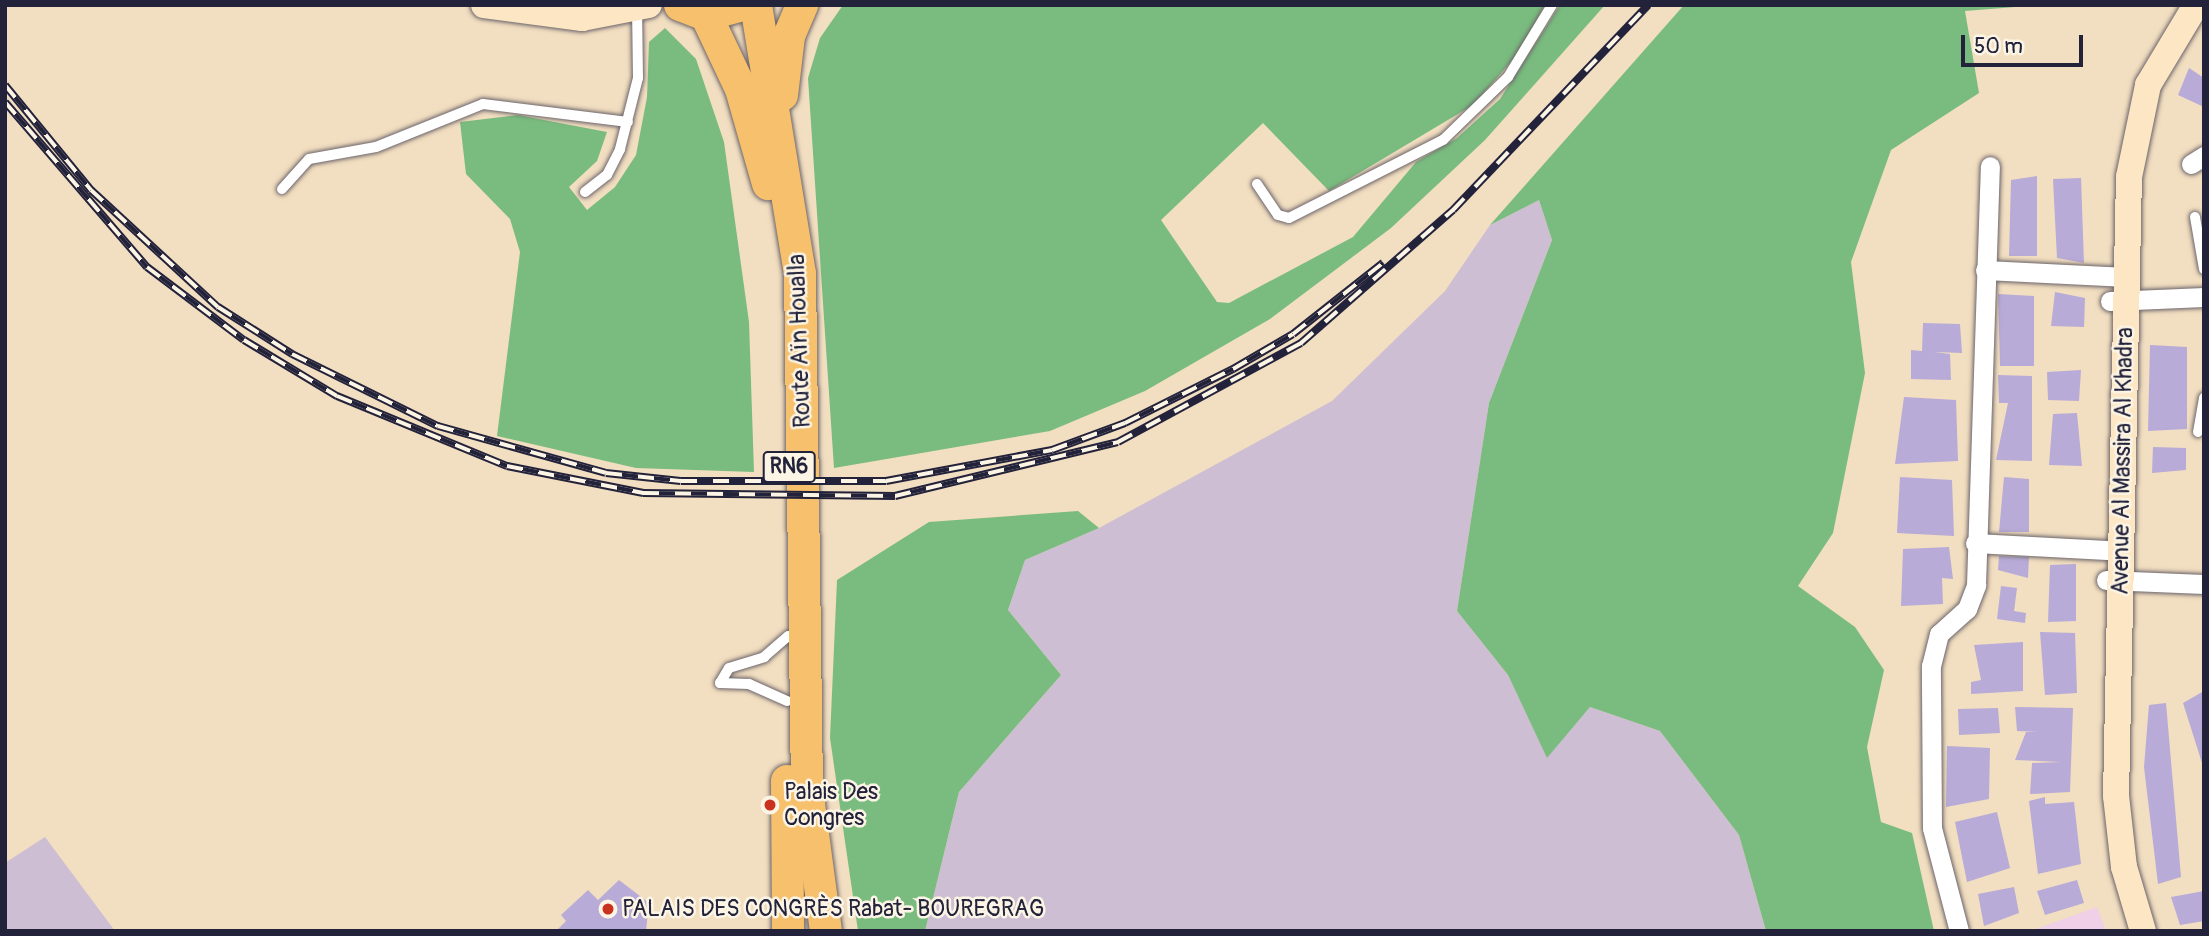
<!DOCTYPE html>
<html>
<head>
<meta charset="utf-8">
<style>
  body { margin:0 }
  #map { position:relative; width:2209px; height:936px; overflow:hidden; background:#f2dec0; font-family:Pangolin,sans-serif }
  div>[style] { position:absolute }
  .built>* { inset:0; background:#efd0e7 }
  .industrial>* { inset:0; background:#cdbed3 }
  .forest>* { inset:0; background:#7abc7f }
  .building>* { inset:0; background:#b8abd7 }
  .roads { filter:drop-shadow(0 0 2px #6b646a) drop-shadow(0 0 2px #6b646a) }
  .service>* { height:10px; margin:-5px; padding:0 5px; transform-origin:5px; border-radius:5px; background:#fff }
  .minor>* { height:19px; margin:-9.5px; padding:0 9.5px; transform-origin:9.5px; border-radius:9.5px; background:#fff }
  .secondary>* { height:26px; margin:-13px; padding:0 13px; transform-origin:13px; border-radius:13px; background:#fce6c4 }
  .trunk>* { height:32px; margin:-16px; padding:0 16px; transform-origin:16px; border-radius:16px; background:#f7c06c }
  .rail>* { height:8px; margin-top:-4px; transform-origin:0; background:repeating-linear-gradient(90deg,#fcf5e5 0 16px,#22223b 0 32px); box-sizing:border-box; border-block:2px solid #22223b }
  .dots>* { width:19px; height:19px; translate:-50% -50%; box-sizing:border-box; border:4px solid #fcf5e5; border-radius:50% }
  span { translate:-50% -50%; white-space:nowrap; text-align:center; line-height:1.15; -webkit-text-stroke:5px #fcf5e5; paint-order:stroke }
  .shield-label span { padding:2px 5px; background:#fcf5e5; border:2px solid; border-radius:5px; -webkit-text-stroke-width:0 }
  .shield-label { font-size:21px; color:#22223b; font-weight:700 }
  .street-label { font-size:23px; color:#22223b }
  .poi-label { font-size:23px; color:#22223b }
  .left { translate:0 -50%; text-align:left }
  .frame { position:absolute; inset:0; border:7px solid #22223b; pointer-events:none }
  .scale { position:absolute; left:1961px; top:35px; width:122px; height:32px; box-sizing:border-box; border:4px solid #22223b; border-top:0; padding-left:9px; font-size:21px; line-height:24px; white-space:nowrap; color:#22223b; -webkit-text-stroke:5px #fcf5e5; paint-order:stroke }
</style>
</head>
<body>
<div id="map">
  <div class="built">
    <i style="clip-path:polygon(2097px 907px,2106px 931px,2030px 931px)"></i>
  </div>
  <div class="industrial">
    <i style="clip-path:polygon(1539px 200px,1552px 240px,1489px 403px,1457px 611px,1508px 675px,1547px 757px,1590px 707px,1660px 731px,1739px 835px,1766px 931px,925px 931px,959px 792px,1061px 675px,1008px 610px,1025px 560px,1099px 528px,1332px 401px,1445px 291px,1490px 225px)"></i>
    <i style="clip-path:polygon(45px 837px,115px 931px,5px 931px,5px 863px)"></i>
  </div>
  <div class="forest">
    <i style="clip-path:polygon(843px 5px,1545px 5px,1517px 55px,1473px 105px,1329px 191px,1263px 123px,1161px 220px,1217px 302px,1229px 303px,1353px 237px,1416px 162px,1457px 138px,1500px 99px,1560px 5px,1605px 5px,1485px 140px,1391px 228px,1270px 319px,1145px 391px,1050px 431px,834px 468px,808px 78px,820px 38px)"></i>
    <i style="clip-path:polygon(1684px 5px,2042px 5px,1965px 11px,1979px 93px,1891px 150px,1851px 262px,1865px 373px,1833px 533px,1798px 586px,1855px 627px,1884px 670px,1867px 747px,1881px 822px,1912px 833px,1934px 931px,1766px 931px,1739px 835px,1660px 731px,1590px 707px,1547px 758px,1508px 675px,1457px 611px,1489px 403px,1552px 240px,1539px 200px,1490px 225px)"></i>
    <i style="clip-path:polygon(665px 28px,696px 59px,724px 142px,749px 322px,754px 472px,636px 468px,497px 436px,520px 252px,510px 219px,466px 174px,460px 122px,518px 115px,607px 132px,597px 161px,569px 187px,587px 210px,615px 187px,636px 155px,647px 97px,649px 42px)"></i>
    <i style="clip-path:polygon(1078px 511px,1099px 528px,1025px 560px,1008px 610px,1061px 675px,959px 792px,925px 931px,858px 931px,830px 738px,837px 580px,929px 522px)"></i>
  </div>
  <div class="building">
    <i style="clip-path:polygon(2189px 68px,2204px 78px,2204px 107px,2178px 95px)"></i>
    <i style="clip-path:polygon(2037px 176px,2037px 256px,2009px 256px,2011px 180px)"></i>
    <i style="clip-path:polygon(2081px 178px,2084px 263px,2057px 258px,2053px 179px)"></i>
    <i style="clip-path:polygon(2055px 292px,2085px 298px,2084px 327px,2051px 326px)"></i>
    <i style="clip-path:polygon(1998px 294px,2034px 296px,2034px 366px,2000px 366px)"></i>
    <i style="clip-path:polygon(1923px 323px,1960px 324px,1962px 353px,1934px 352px,1950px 354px,1951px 380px,1911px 379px,1911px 350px,1922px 351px)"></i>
    <i style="clip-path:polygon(2150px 345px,2187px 347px,2187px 429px,2148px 431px)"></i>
    <i style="clip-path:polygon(2081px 370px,2079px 401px,2048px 400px,2047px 372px)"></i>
    <i style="clip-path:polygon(1998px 375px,2032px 376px,2032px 461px,1996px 460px,2008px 403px,1999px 403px)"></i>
    <i style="clip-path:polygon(1904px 397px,1956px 400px,1958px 461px,1895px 464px)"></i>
    <i style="clip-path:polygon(2077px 413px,2082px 466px,2049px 465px,2053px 414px)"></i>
    <i style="clip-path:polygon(2153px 447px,2186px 448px,2186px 470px,2152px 473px)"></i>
    <i style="clip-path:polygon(1900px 477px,1952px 480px,1954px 536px,1897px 533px)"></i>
    <i style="clip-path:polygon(2004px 477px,2029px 479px,2029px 532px,1999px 532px)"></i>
    <i style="clip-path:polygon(1949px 547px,1953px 579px,1942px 578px,1943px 604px,1901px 606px,1903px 549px)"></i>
    <i style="clip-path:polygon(1999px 556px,2029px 557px,2028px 578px,1998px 570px)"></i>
    <i style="clip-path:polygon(2076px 564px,2076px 621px,2048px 622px,2050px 565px)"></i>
    <i style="clip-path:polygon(2001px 586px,2017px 588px,2014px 611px,2026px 613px,2025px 623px,1997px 619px)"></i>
    <i style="clip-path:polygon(2040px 632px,2075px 633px,2077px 693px,2045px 695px)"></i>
    <i style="clip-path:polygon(2023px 642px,2023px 691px,1971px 694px,1971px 682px,1981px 680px,1974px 645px)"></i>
    <i style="clip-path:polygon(2204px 691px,2204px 766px,2203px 766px,2183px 703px)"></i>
    <i style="clip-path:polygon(2166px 703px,2181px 877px,2158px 884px,2144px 767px,2149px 705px)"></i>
    <i style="clip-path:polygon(2015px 707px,2073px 708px,2070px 792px,2030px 794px,2032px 763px,2061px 762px,2015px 760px,2026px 732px,2038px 732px,2017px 731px)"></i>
    <i style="clip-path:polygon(1998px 708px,2000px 733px,1959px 735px,1958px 709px)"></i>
    <i style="clip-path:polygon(1947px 746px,1990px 748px,1989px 799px,1946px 807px)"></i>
    <i style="clip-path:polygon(2045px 797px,2045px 804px,2074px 802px,2081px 864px,2038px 874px,2029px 801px)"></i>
    <i style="clip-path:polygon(1997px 812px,2010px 868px,1967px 882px,1955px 822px)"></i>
    <i style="clip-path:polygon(619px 880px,649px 903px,646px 931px,556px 931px,566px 921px,561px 915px,588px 890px,598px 900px)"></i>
    <i style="clip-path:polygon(2077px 880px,2084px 903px,2045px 915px,2037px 891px)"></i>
    <i style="clip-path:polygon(2014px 887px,2019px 913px,1984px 926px,1978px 894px)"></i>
    <i style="clip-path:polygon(2204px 891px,2204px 921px,2180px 925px,2171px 897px)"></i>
  </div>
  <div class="roads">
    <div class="service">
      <i style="left:1257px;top:184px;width:37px;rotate:56deg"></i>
      <i style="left:1278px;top:215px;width:11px;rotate:15deg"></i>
      <i style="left:1289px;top:218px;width:173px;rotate:-26.9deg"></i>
      <i style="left:1443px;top:140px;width:91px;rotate:-44.1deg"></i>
      <i style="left:1508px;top:77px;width:84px;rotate:-58.6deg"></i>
      <i style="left:282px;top:189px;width:40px;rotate:-48deg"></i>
      <i style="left:309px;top:159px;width:68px;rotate:-10.2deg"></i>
      <i style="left:376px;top:147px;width:115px;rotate:-21.9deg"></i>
      <i style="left:483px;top:104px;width:146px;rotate:7.1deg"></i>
      <i style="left:585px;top:192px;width:28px;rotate:-38deg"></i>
      <i style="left:607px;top:175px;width:29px;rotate:-63deg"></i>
      <i style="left:620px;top:149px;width:73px;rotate:-75.8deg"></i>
      <i style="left:638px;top:78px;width:69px;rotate:-90.8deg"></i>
      <i style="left:2195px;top:217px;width:53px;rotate:80.2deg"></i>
      <i style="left:2198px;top:432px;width:35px;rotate:-80deg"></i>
      <i style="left:787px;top:701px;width:42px;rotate:-155.9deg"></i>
      <i style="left:749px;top:684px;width:29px;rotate:-178deg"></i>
      <i style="left:720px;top:683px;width:17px;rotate:-59deg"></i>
      <i style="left:729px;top:668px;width:37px;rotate:-17deg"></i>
      <i style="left:764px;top:657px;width:32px;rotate:-41deg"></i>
    </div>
    <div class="minor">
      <i style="left:2191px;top:164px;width:15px;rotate:-32deg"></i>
      <i style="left:1985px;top:270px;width:142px;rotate:2.8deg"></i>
      <i style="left:2110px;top:301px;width:94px;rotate:-2.4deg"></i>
      <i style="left:1975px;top:543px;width:132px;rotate:3deg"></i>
      <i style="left:2106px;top:580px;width:98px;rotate:2.3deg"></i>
      <i style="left:1959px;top:931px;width:106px;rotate:-104.7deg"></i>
      <i style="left:1932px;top:828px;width:162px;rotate:-90.4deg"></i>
      <i style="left:1931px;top:666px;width:33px;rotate:-76deg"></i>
      <i style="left:1939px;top:634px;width:38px;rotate:-42deg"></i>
      <i style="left:1967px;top:609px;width:26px;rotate:-69deg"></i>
      <i style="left:1976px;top:585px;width:419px;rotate:-88.1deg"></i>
    </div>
    <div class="secondary">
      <i style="left:484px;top:5px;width:99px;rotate:7.6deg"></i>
      <i style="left:582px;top:18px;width:68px;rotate:-11deg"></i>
      <i style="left:2143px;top:931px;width:67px;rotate:-106.5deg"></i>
      <i style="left:2124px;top:867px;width:71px;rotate:-96.4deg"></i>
      <i style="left:2116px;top:796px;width:619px;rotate:-88.8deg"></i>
      <i style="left:2129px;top:177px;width:94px;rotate:-78.3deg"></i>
      <i style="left:2148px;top:85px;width:93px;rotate:-59deg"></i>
    </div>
    <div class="trunk">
      <i style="left:680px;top:5px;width:28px;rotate:21deg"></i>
      <i style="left:706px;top:15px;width:39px;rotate:-15deg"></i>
      <i style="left:756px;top:5px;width:273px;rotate:80.7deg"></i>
      <i style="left:800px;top:274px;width:515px;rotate:89.22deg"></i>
      <i style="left:807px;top:789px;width:143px;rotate:82.4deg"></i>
      <i style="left:706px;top:15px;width:82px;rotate:64.7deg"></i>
      <i style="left:741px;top:89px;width:99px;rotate:74.1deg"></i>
      <i style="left:782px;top:95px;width:59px;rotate:-83.2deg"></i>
      <i style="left:789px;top:36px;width:34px;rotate:-67deg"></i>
      <i style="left:787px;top:781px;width:150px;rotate:89.6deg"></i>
    </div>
  </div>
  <div class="rail">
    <i style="left:5px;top:85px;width:136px;rotate:50.7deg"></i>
    <i style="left:91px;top:190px;width:173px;rotate:42.7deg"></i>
    <i style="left:218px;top:307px;width:88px;rotate:32.4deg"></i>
    <i style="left:292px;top:354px;width:163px;rotate:26.3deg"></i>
    <i style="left:438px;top:426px;width:174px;rotate:15.6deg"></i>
    <i style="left:606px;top:473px;width:75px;rotate:6.1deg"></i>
    <i style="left:681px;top:481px;width:205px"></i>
    <i style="left:886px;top:481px;width:169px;rotate:-10.6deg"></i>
    <i style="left:1052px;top:450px;width:78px;rotate:-20.3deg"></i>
    <i style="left:1125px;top:423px;width:121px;rotate:-26.6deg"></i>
    <i style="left:1233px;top:369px;width:69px;rotate:-30.3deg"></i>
    <i style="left:1293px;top:334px;width:115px;rotate:-38.3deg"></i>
    <i style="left:5px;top:102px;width:218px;rotate:49.3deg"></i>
    <i style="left:147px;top:267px;width:121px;rotate:37deg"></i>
    <i style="left:244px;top:340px;width:109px;rotate:31.1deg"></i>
    <i style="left:337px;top:396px;width:184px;rotate:22.4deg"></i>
    <i style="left:507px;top:466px;width:139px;rotate:11.2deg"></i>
    <i style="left:643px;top:493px;width:252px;rotate:0.7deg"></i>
    <i style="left:895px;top:496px;width:229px;rotate:-13.6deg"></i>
    <i style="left:1118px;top:442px;width:208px;rotate:-28.4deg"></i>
    <i style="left:1301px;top:343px;width:202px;rotate:-41.2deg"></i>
    <i style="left:1453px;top:210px;width:283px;rotate:-46.4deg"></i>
  </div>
  <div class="dots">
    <i style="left:770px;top:805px;background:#c8321e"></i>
    <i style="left:608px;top:909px;background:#c8321e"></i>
  </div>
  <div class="shield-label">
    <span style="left:789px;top:467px">RN6</span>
  </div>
  <div class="street-label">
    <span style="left:800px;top:341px;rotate:-92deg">Route Aïn Houalla</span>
    <span style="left:2123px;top:461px;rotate:-89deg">Avenue Al Massira Al Khadra</span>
  </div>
  <div class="poi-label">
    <span class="left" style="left:784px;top:805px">Palais Des<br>Congres</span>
    <span class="left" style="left:622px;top:909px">PALAIS DES CONGRÈS Rabat- BOUREGRAG</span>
  </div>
  <div class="frame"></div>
  <div class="scale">50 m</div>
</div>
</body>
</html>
